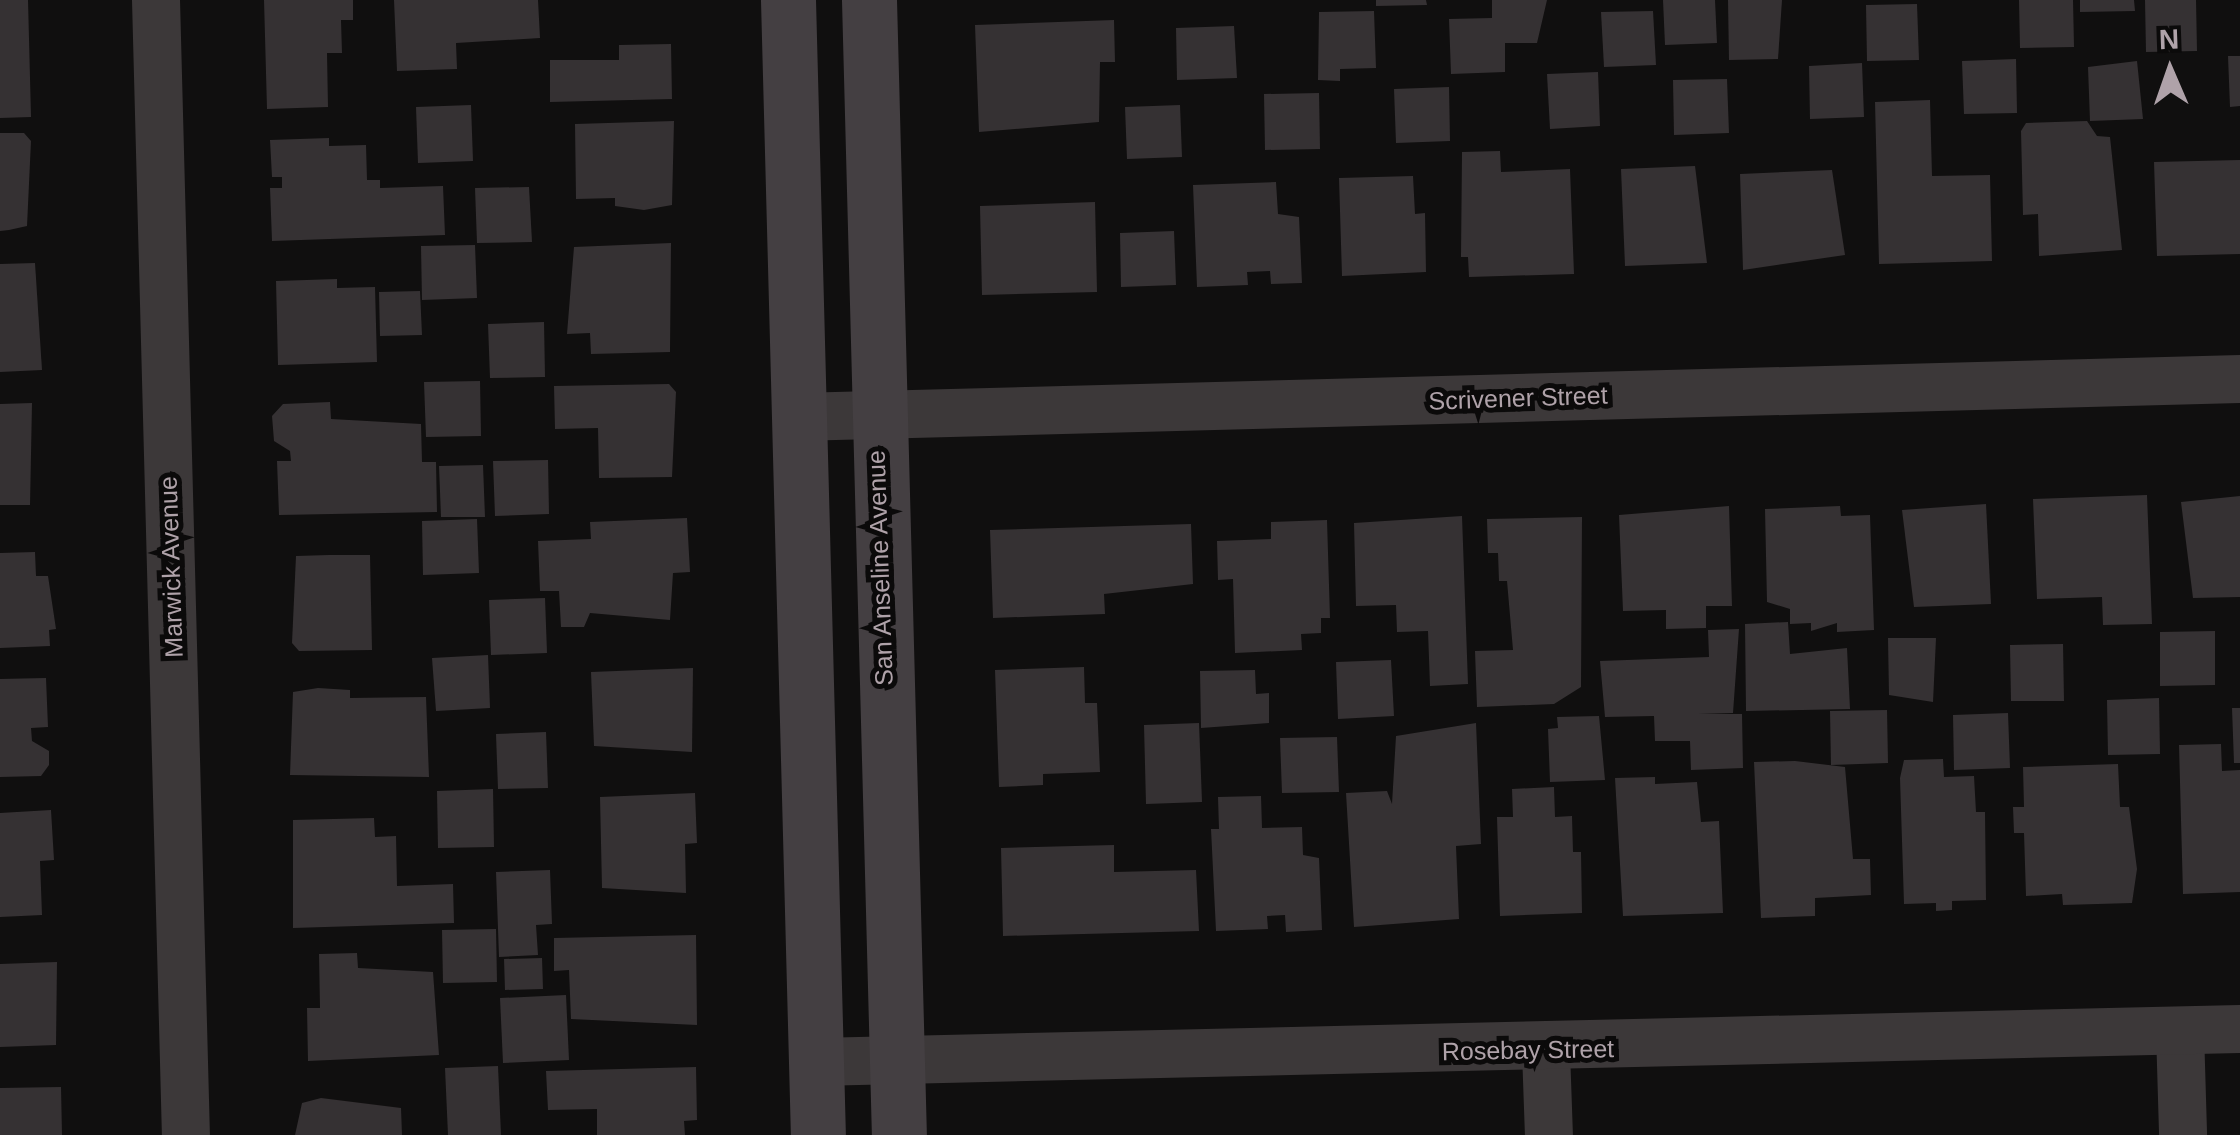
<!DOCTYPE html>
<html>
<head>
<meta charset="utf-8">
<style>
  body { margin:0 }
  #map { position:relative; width:2240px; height:1135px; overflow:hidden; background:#100f0f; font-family:Arial,sans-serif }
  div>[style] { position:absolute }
  .building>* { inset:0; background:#353133 }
  .street>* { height:48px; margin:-24px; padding:0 24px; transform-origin:24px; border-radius:24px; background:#3c3839 }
  .secondary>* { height:55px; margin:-27.5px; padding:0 27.5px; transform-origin:27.5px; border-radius:27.5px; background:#443f42 }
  span { translate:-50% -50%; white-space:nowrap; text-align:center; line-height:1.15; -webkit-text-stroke:10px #0b0a0a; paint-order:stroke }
  .street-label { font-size:25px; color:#afa2a9 }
  .north { position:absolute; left:2120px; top:20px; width:100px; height:100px; -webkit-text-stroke:8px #0b0a0a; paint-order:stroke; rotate:358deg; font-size:28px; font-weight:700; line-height:40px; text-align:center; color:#afa2a9 }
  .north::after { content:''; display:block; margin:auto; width:35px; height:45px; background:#afa2a9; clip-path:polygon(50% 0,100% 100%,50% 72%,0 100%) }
</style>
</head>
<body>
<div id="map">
  <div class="building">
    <i style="clip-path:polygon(0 0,28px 0,31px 117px,0 118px)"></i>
    <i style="clip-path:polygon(264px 0,353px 0,353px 20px,341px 20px,342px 53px,327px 53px,328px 107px,267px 109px)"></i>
    <i style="clip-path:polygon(394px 0,538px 0,540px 38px,456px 43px,457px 69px,397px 71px)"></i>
    <i style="clip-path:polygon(1376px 0,1426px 0,1427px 5px,1376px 6px)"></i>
    <i style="clip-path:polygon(1492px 0,1547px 0,1537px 43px,1505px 43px,1505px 72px,1451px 74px,1449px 19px,1492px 18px)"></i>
    <i style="clip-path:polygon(1663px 0,1715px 0,1717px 43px,1665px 45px)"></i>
    <i style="clip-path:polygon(1728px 0,1782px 0,1778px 59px,1729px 60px)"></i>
    <i style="clip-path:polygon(2019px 0,2073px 0,2074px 47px,2020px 48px)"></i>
    <i style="clip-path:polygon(2080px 0,2134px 0,2135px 11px,2080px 12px)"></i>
    <i style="clip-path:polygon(2145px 0,2196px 0,2197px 51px,2146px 52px)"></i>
    <i style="clip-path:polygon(1917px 4px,1919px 60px,1867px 61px,1866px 5px)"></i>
    <i style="clip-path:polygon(1374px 11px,1376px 68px,1340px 69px,1340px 81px,1318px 80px,1319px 12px)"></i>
    <i style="clip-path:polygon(1653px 11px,1656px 65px,1604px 67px,1601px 12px)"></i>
    <i style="clip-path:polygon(1114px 20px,1115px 62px,1100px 62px,1099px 122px,979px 132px,975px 25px)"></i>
    <i style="clip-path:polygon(1234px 26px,1237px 78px,1177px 80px,1176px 28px)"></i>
    <i style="clip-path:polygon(671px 44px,672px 99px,550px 102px,550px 60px,619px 60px,619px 45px)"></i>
    <i style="clip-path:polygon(2228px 56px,2240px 56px,2240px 106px,2230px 107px)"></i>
    <i style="clip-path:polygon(2016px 59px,2017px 113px,1964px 114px,1962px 61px)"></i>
    <i style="clip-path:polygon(2137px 61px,2143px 119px,2090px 121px,2088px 67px)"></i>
    <i style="clip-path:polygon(1862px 63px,1864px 117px,1810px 119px,1809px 66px)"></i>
    <i style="clip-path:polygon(1598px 72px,1600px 126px,1550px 129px,1547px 74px)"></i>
    <i style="clip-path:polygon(1727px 79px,1729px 133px,1674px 135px,1673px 80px)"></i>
    <i style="clip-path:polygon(1449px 87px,1450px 141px,1396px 143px,1394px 89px)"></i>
    <i style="clip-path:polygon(1319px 93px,1320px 149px,1265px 150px,1264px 94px)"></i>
    <i style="clip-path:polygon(1930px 100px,1932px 176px,1990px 175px,1992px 261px,1879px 264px,1875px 102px)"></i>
    <i style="clip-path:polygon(471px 105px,473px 161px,418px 163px,416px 107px)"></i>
    <i style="clip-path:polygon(1180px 105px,1182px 157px,1127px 159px,1125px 107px)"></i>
    <i style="clip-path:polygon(674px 121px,672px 205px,644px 210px,615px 206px,615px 198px,576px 199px,575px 124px)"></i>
    <i style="clip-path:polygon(2087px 121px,2097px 136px,2110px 137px,2122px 250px,2039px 256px,2038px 214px,2023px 215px,2021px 131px,2026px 123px)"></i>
    <i style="clip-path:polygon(0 133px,24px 133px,31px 141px,27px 226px,9px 230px,0 231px)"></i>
    <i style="clip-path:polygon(329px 138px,329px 146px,366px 145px,367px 180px,380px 180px,380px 188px,443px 186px,445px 235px,272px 241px,270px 188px,282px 188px,282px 177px,272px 177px,270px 140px)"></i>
    <i style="clip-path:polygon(1500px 151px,1501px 172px,1570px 169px,1574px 274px,1469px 277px,1468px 257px,1461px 257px,1462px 152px)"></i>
    <i style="clip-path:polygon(2240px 160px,2240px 254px,2157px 256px,2154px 162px)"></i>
    <i style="clip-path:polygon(1695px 166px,1707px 263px,1625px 266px,1621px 169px)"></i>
    <i style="clip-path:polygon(1832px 170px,1845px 255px,1743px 270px,1740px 174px)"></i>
    <i style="clip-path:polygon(1413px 176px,1415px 214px,1425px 213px,1426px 272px,1342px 276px,1339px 178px)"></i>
    <i style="clip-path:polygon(1276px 182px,1278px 214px,1299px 217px,1302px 283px,1271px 284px,1270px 271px,1247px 272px,1248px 285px,1197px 287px,1193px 185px)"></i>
    <i style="clip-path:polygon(529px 187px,532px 242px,477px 243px,475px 188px)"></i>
    <i style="clip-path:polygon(1095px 202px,1097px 292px,982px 295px,980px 206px)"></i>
    <i style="clip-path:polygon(1174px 231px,1176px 285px,1121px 287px,1120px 233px)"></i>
    <i style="clip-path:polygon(671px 243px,670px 352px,591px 354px,590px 333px,567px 334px,574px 247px)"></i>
    <i style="clip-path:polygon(475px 245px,477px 298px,422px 300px,421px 246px)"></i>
    <i style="clip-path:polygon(35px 263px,42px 370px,0 372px,0 264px)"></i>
    <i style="clip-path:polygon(337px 279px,337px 288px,375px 287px,377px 362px,278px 365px,276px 281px)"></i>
    <i style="clip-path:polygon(420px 291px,422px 335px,380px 336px,379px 292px)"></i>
    <i style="clip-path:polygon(544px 322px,545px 377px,490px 378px,488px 324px)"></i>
    <i style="clip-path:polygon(480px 381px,481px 436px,426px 437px,424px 382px)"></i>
    <i style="clip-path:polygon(669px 384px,676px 392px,672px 477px,599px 478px,598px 428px,555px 429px,554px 386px)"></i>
    <i style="clip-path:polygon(330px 402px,331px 419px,421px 424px,422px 462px,436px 462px,437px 512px,279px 515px,277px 461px,291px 461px,290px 451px,274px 441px,272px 416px,283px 404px)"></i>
    <i style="clip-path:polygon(32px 403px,30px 505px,0 505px,0 404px)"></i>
    <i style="clip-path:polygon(548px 460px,549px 514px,495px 516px,493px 461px)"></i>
    <i style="clip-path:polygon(483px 465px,485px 517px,441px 517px,439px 466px)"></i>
    <i style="clip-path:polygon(2147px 495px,2152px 624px,2103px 625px,2102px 597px,2037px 599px,2033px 499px)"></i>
    <i style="clip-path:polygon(2240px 496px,2240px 597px,2193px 598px,2181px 502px)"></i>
    <i style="clip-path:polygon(1986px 504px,1991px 604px,1914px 607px,1902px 510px)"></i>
    <i style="clip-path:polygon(1729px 506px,1732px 606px,1706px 606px,1706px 628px,1666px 629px,1666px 610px,1623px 611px,1619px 515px)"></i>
    <i style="clip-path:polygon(1840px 506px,1841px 516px,1870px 515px,1874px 630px,1837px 632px,1837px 623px,1811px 631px,1811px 623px,1790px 624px,1790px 609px,1767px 602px,1765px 509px)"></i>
    <i style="clip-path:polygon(1462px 516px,1468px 684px,1430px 686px,1428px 631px,1397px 632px,1396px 605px,1356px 606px,1354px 523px)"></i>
    <i style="clip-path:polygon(1582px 517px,1581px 687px,1554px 704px,1477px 707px,1475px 651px,1513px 650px,1507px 581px,1499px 581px,1498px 553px,1488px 553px,1487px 519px)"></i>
    <i style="clip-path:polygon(687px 518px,690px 572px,673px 573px,670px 620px,590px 613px,584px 627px,561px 627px,559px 591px,540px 591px,538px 541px,591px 539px,590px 522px)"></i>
    <i style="clip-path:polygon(477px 519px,479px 573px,423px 575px,422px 521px)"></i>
    <i style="clip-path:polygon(1327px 520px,1330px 618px,1321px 618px,1321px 633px,1301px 634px,1302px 650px,1235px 653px,1233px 579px,1218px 580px,1217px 541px,1271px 539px,1271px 522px)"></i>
    <i style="clip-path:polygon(1191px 524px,1193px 584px,1104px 594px,1105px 614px,993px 618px,990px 530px)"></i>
    <i style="clip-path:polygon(35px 552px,36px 576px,48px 576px,56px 629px,49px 630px,50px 646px,0 648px,0 553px)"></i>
    <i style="clip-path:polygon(329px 555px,370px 555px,372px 650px,299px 651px,292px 643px,296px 556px)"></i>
    <i style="clip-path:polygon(545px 598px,547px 653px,491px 655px,489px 600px)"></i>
    <i style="clip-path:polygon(1788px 622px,1790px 654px,1847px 648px,1850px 709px,1746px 711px,1745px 624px)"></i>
    <i style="clip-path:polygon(1739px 629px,1733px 713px,1698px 714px,1742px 714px,1743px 768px,1691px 770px,1690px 741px,1655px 741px,1654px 716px,1605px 717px,1600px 661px,1709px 657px,1708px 630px)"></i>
    <i style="clip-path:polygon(2215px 631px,2215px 685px,2160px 686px,2160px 632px)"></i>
    <i style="clip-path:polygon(1888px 638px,1936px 638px,1933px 702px,1889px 695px)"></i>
    <i style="clip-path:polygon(2063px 644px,2064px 701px,2011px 701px,2010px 645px)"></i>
    <i style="clip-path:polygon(488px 655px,490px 708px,436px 711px,432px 658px)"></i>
    <i style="clip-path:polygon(1391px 660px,1394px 716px,1338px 719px,1336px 662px)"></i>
    <i style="clip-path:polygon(1084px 667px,1085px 703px,1097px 703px,1100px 772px,1043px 774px,1043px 785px,999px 787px,995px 670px)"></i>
    <i style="clip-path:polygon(693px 668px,692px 752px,594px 746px,591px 672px)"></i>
    <i style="clip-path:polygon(1255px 670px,1256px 694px,1269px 693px,1269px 723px,1201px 728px,1200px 671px)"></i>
    <i style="clip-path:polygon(46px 678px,48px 727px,31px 728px,32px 741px,49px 751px,49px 765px,41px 776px,0 777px,0 679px)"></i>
    <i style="clip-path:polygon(318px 688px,350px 690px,350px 698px,426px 697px,429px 777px,290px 775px,293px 692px)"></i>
    <i style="clip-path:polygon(2159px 698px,2160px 754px,2108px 755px,2107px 700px)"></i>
    <i style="clip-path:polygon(2232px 708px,2240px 708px,2240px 763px,2234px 763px)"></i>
    <i style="clip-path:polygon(1887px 710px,1888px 763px,1831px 765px,1830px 711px)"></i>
    <i style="clip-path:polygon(2008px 713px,2010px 768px,1954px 770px,1953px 715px)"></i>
    <i style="clip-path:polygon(1599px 716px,1605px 780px,1550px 782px,1548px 729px,1558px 728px,1557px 717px)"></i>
    <i style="clip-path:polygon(1199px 723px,1202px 802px,1146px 804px,1144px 725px)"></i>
    <i style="clip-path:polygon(1476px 723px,1481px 844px,1456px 846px,1459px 919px,1354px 927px,1346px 793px,1387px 791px,1392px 804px,1396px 736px)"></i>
    <i style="clip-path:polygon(546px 732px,548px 788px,498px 789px,496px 734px)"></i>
    <i style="clip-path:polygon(1337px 737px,1339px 792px,1282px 793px,1280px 738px)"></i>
    <i style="clip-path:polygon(2221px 744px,2222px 771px,2240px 770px,2240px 892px,2183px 894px,2179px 745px)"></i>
    <i style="clip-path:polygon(1943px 759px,1944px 777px,1974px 776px,1976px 812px,1985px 812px,1986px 900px,1952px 901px,1952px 910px,1936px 911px,1936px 903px,1904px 904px,1900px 778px,1904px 760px)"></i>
    <i style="clip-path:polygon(1795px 761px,1845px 767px,1853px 859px,1870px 859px,1871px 895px,1815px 898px,1815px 916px,1761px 918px,1754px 762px)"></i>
    <i style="clip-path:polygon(2118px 764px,2120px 807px,2129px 807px,2137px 869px,2132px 903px,2063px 905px,2062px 894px,2026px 896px,2024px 833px,2014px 833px,2013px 807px,2024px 807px,2023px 767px)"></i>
    <i style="clip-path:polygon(1655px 777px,1655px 784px,1697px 782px,1701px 822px,1719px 821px,1723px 913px,1623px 916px,1615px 778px)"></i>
    <i style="clip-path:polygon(1554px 787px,1555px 817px,1572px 816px,1573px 852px,1581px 852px,1582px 913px,1500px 916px,1497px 817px,1513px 817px,1512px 789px)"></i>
    <i style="clip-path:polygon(493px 789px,494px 847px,438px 848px,437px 791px)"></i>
    <i style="clip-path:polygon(695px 793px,697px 843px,685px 844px,686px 893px,602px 888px,600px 797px)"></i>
    <i style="clip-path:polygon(1261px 796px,1262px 828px,1302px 827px,1303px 855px,1319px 858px,1322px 930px,1286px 932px,1285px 915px,1267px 916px,1268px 929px,1216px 931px,1211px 829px,1219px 829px,1218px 797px)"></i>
    <i style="clip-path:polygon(51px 810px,54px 860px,40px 861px,42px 915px,0 917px,0 813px)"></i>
    <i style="clip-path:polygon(374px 818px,375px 837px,396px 836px,397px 886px,453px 884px,454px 923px,293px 928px,293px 820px)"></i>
    <i style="clip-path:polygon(1114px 845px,1114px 872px,1196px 870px,1199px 931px,1003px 936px,1001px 848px)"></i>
    <i style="clip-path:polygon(550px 870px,552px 924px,536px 925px,538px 955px,499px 957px,496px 872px)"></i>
    <i style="clip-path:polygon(496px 929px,497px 982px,443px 983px,442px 930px)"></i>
    <i style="clip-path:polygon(696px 935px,697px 1025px,571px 1019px,569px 970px,554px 971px,554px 938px)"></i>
    <i style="clip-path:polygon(357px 953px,358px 968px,433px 972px,439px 1055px,308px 1061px,307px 1008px,320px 1008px,319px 954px)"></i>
    <i style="clip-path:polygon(542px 958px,543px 989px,505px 990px,504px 959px)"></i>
    <i style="clip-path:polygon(57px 962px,56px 1045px,0 1047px,0 964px)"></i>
    <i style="clip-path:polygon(566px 995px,569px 1060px,503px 1063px,500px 998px)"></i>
    <i style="clip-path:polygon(498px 1066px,501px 1135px,448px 1135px,445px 1068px)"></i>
    <i style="clip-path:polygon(696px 1067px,697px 1120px,684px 1121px,685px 1135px,597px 1135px,597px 1109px,548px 1110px,546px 1071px)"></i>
    <i style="clip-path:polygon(61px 1087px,62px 1135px,0 1135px,0 1088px)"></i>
    <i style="clip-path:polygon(321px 1098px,401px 1108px,402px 1135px,295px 1135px,302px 1103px)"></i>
  </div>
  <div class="street">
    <i style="left:156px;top:0;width:1135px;rotate:88.49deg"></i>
    <i style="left:797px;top:417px;width:1444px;rotate:-1.51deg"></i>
    <i style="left:2180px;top:1031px;width:104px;rotate:88.3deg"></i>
    <i style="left:1546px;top:1051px;width:84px;rotate:88deg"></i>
    <i style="left:816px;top:1062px;width:1424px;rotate:-1.33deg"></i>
  </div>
  <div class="secondary">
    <i style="left:788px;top:0;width:1135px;rotate:88.49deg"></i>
    <i style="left:869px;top:0;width:1135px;rotate:88.49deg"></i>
  </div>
  <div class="street-label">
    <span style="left:1518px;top:398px;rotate:-2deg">Scrivener Street</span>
    <span style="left:171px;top:567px;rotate:-92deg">Marwick Avenue</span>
    <span style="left:880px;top:568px;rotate:-92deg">San Anseline Avenue</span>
    <span style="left:1528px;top:1050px;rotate:-1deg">Rosebay Street</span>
  </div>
  <div class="north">N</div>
</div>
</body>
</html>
